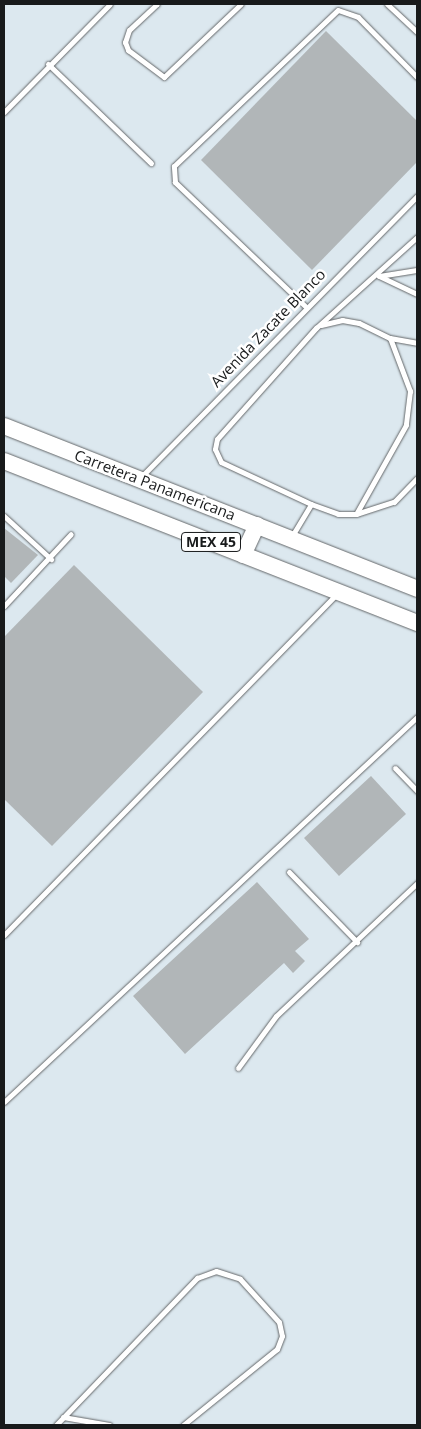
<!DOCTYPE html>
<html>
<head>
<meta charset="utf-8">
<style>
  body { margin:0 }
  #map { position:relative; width:421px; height:1429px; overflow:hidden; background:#eff3f5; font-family:"Open Sans",sans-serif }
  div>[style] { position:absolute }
  .built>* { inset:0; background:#dce8ef }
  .building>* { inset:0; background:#b1b6b8 }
  .roads { filter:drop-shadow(0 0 1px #646769) drop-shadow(0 0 1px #646769) }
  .service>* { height:5px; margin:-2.5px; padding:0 2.5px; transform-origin:2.5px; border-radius:2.5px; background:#fff }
  .primary>* { height:16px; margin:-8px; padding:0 8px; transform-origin:8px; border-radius:8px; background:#fff }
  span { translate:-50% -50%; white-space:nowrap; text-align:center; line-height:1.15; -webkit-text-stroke:5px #fff; paint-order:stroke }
  .shield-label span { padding:1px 4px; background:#fff; border:1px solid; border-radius:4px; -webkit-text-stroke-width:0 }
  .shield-label { font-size:14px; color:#181a1b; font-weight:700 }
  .street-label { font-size:15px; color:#181a1b }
  .frame { position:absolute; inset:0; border:5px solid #181a1b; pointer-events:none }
</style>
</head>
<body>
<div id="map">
  <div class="built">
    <i style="clip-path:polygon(4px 4px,417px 4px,417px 1425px,4px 1425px)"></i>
  </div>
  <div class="building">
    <i style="clip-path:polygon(326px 31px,417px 121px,417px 162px,312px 270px,201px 160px)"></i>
    <i style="clip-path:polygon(4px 528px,38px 555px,11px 583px,4px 576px)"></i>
    <i style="clip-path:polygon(74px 565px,203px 692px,52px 846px,4px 799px,4px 637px)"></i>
    <i style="clip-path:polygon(371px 776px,406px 814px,339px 876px,304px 838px)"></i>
    <i style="clip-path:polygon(257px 882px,309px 939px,295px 951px,305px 961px,293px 973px,284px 963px,185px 1054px,133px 996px)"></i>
  </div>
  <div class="roads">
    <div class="service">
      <i style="left:157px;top:4px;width:38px;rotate:137deg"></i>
      <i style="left:129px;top:30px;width:13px;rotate:108deg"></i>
      <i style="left:125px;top:42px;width:9px;rotate:69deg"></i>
      <i style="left:128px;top:50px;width:45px;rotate:36.9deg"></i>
      <i style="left:164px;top:77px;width:106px;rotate:-43.5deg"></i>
      <i style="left:387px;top:4px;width:41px;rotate:43deg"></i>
      <i style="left:48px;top:64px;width:143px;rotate:43.9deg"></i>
      <i style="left:4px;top:112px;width:151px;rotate:-45.5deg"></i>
      <i style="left:379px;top:276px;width:42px;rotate:25.3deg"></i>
      <i style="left:379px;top:276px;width:38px;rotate:-9deg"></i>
      <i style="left:305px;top:306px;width:180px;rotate:-136.4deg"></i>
      <i style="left:175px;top:182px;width:16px;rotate:-94deg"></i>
      <i style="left:174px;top:166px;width:226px;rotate:-43.6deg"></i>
      <i style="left:338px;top:10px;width:21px;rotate:19deg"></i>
      <i style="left:358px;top:17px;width:84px;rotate:45.5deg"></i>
      <i style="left:321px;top:325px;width:22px;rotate:-13deg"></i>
      <i style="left:342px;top:320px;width:17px;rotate:10deg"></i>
      <i style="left:359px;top:323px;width:34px;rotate:26deg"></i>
      <i style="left:390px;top:338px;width:57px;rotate:69.3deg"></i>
      <i style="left:410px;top:391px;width:34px;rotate:97deg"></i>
      <i style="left:406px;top:425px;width:102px;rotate:119.3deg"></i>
      <i style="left:390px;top:338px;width:27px;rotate:10deg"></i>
      <i style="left:141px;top:477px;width:394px;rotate:-45.5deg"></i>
      <i style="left:311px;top:504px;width:99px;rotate:-155deg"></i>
      <i style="left:221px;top:462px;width:14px;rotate:-115deg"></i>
      <i style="left:215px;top:449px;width:10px;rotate:-79deg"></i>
      <i style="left:217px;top:439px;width:149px;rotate:-48.3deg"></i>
      <i style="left:316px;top:328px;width:136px;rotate:-42deg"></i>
      <i style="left:4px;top:516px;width:64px;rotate:42.5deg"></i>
      <i style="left:292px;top:536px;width:37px;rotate:-59deg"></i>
      <i style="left:311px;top:504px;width:29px;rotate:20deg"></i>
      <i style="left:338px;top:514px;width:18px"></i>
      <i style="left:356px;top:514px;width:40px;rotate:-18deg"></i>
      <i style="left:394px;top:502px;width:33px;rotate:-46deg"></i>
      <i style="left:4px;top:606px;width:98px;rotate:-47.1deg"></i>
      <i style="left:395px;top:768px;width:32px;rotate:46deg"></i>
      <i style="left:289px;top:872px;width:98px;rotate:45.8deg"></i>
      <i style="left:4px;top:935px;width:477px;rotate:-45.7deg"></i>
      <i style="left:238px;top:1068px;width:64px;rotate:-53.8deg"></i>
      <i style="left:276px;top:1016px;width:194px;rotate:-43.3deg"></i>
      <i style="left:4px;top:1102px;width:565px;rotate:-42.99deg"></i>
      <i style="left:63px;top:1417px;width:47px;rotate:9.9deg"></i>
      <i style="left:56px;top:1425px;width:204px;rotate:-46.2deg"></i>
      <i style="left:197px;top:1278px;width:20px;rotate:-20deg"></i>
      <i style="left:216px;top:1271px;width:25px;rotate:18deg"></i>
      <i style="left:240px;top:1279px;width:58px;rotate:47.8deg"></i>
      <i style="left:279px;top:1322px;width:14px;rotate:78deg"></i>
      <i style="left:282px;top:1336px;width:14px;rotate:111deg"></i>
      <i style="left:277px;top:1349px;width:121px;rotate:141deg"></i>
    </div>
    <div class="primary">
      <i style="left:4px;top:426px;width:444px;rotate:21.5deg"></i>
      <i style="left:4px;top:461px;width:444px;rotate:21.4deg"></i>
      <i style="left:243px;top:555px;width:33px;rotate:-65deg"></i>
    </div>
  </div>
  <div class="shield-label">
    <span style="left:211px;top:542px">MEX 45</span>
  </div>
  <div class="street-label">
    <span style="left:268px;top:328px;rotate:-46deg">Avenida Zacate Blanco</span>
    <span style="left:155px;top:485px;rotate:21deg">Carretera Panamericana</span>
  </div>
  <div class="frame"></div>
</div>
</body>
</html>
